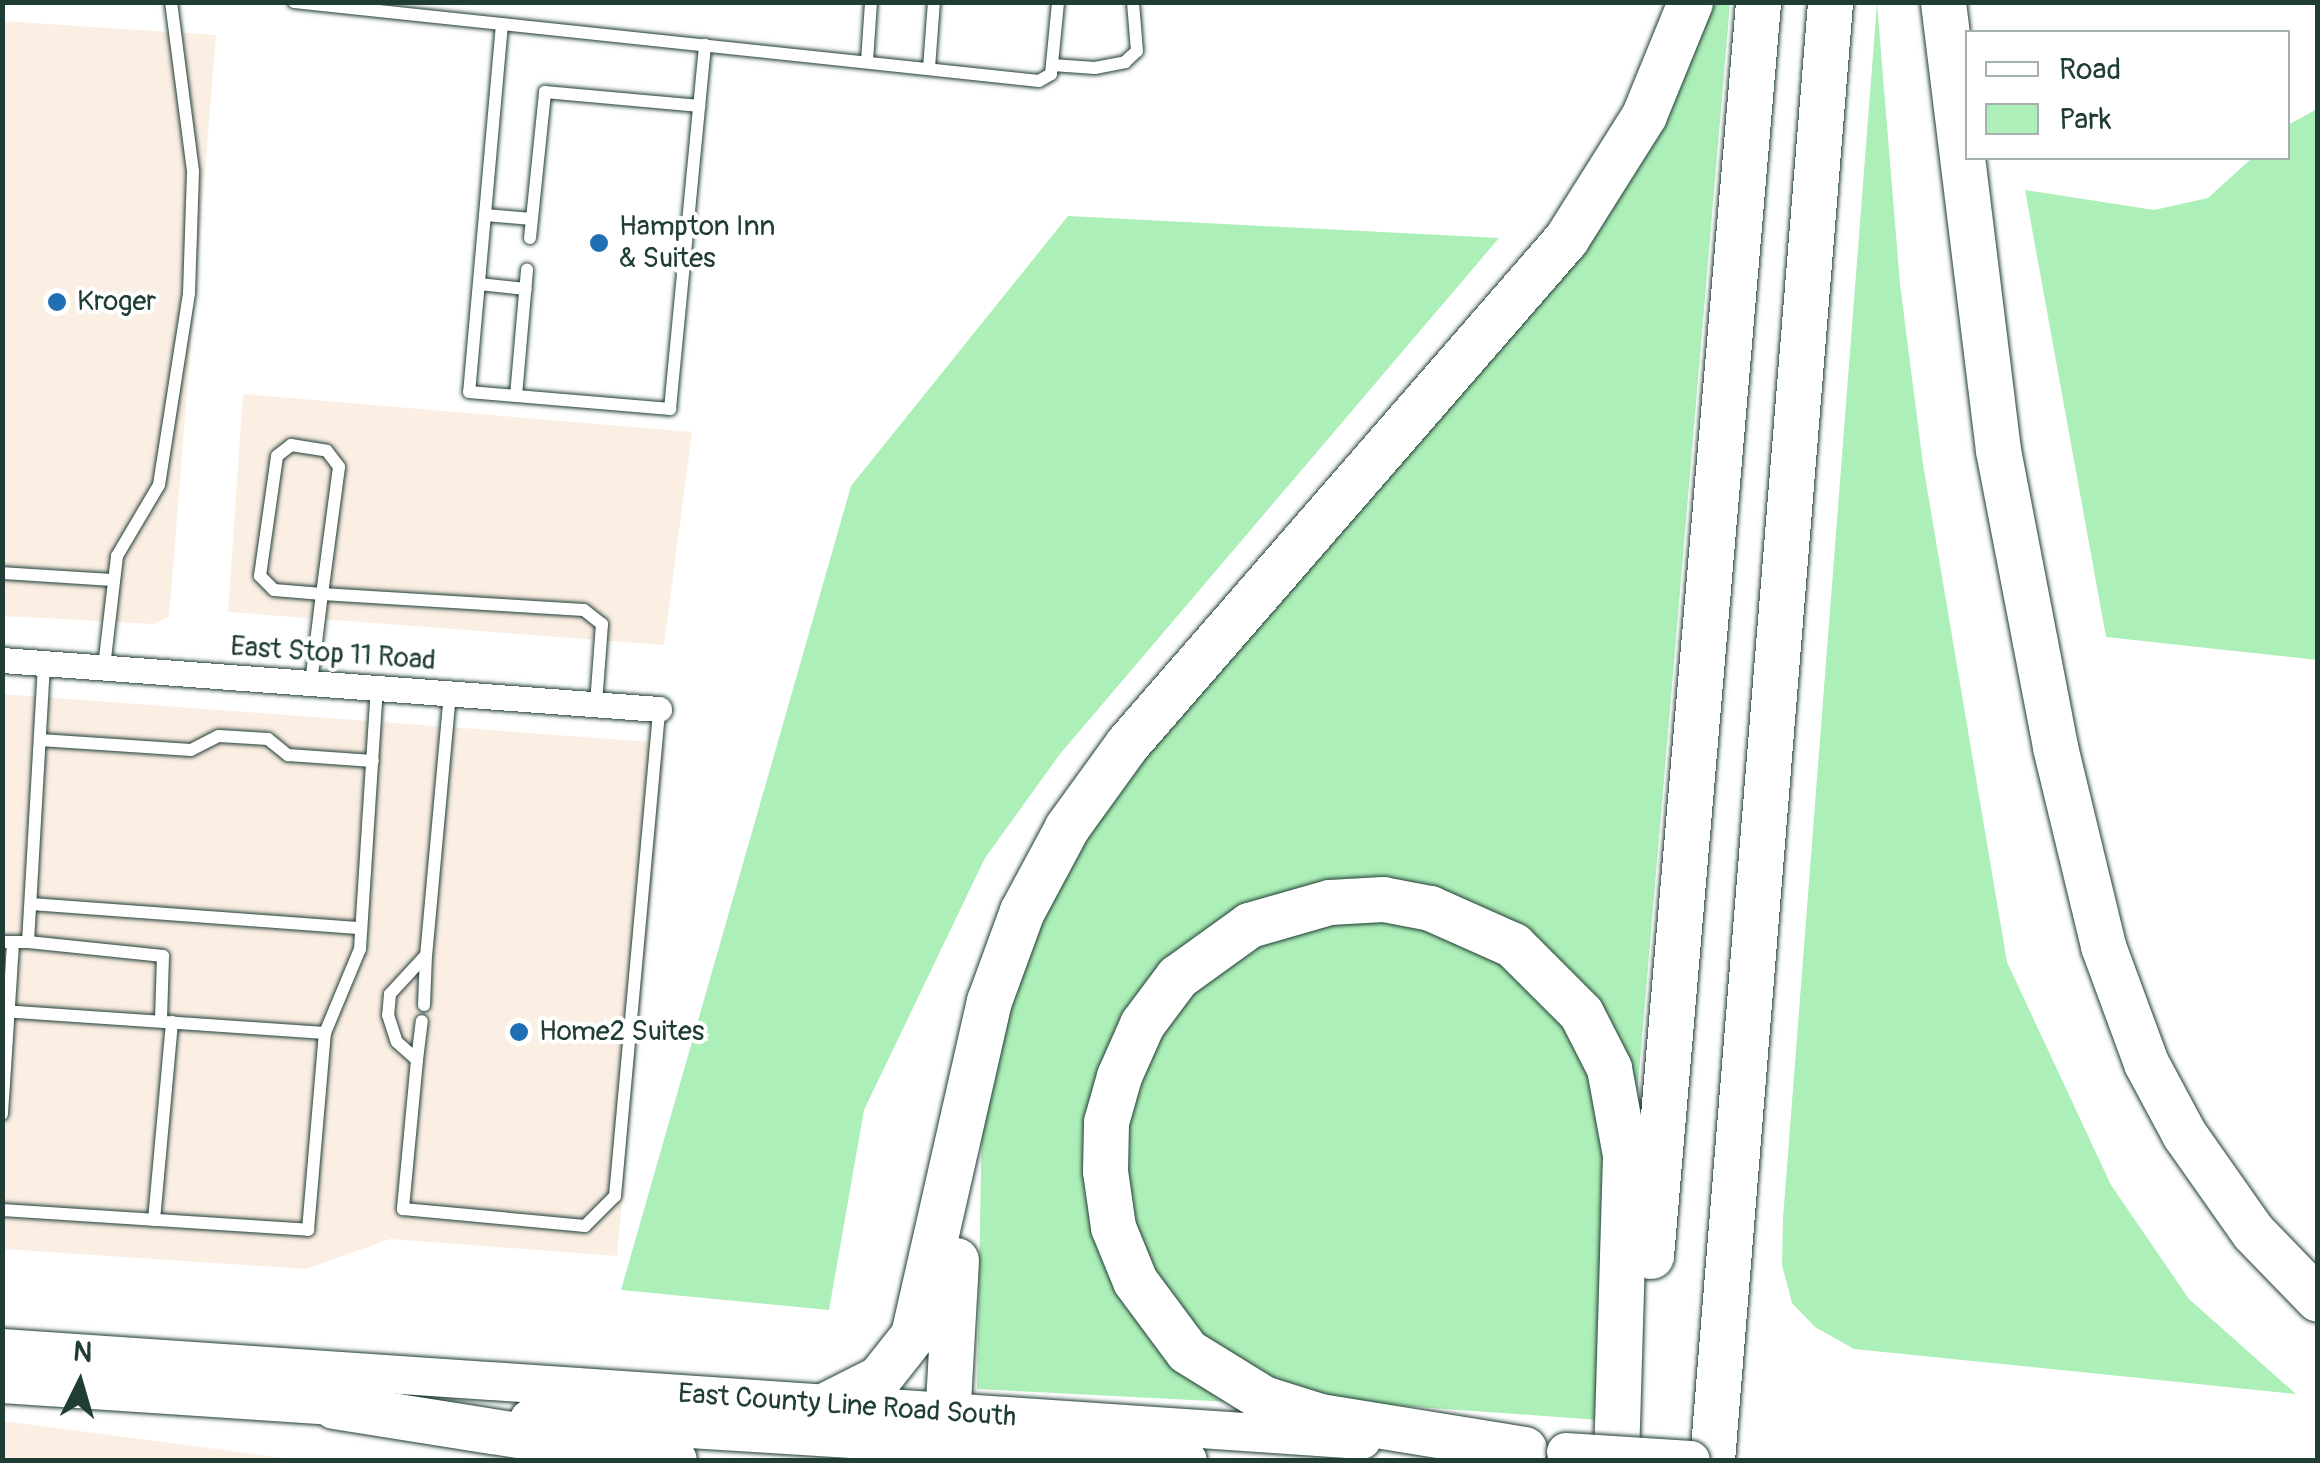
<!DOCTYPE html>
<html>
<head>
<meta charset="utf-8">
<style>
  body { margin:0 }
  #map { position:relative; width:2320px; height:1463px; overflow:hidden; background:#fff; font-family:Pangolin,sans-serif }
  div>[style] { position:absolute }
  .built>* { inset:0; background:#fbeee3 }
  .green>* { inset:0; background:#adefb8 }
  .roads { filter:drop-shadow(0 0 2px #1f3d34) drop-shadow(0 0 2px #1f3d34) }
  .lane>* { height:12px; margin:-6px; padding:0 6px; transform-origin:6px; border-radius:6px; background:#fff }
  .street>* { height:25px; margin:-12.5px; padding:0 12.5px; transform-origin:12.5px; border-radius:12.5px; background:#fff }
  .primary>* { height:38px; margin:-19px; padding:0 19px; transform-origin:19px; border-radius:19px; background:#fff }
  .highway>* { height:45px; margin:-22.5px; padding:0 22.5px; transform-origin:22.5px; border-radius:22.5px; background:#fff }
  .bridges { filter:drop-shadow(0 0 2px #1f3d34) drop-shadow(0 0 2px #1f3d34) }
  .primary-bridge>* { height:38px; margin:-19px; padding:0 19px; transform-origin:19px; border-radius:19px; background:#fff }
  .dots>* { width:28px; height:28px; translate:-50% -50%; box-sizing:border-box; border:5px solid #fff; border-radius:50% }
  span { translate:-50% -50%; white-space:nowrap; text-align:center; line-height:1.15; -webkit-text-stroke:8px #fff; paint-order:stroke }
  .poi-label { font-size:28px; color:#1f3d34 }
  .left { translate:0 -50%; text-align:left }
  .street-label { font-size:28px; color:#1f3d34 }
  .frame { position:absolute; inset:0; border:5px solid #1f3d34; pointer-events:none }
  .legend { position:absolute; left:1965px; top:30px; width:325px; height:130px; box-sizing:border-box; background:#fff; border:2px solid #a5b1ae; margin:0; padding:12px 18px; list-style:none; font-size:30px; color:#1f3d34 }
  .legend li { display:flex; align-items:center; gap:20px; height:50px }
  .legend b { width:50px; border:2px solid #a5b1ae }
  .north { position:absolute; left:30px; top:1333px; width:100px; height:100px; -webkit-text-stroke:8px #fff; paint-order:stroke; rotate:5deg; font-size:28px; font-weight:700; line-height:40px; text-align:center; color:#1f3d34 }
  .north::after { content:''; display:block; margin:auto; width:35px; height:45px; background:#1f3d34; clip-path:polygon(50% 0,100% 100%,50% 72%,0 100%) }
</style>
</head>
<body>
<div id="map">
  <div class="built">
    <i style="clip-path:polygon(2px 21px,216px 35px,169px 616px,154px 624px,3px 616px)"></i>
    <i style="clip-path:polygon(243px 394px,692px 432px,664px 645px,228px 612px)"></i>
    <i style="clip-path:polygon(2px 694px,665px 743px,617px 1256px,390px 1239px,306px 1269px,3px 1249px)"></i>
    <i style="clip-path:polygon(3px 1421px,300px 1460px,3px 1460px)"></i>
  </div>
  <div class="green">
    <i style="clip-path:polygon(1705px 3px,1730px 3px,1636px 1108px,1562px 966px,1322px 889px,1135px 1004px,1096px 1228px,1230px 1402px,977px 1389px,982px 1114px,990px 1052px,1062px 870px,1168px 725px,1465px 380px)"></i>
    <i style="clip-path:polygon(1877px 3px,1900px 284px,1923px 464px,2007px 962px,2111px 1185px,2189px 1299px,2296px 1394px,1854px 1349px,1815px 1327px,1792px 1303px,1782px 1265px,1783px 1218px)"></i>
    <i style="clip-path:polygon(2317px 109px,2317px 660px,2106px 637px,2025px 190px,2154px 210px,2208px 198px,2252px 158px,2288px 158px,2288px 125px)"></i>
    <i style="clip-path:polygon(1068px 216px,1499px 238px,1060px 754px,985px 858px,864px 1110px,829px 1310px,621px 1290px,851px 486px)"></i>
    <i style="clip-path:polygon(1384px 916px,1441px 927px,1508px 960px,1558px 1009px,1592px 1069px,1608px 1131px,1599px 1420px,1334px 1401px,1270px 1385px,1209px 1347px,1164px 1293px,1134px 1236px,1121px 1150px,1140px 1074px,1170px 1015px,1211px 970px,1264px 937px,1326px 921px)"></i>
  </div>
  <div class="roads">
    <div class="lane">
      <i style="left:294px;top:2px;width:749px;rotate:6.05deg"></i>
      <i style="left:1039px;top:81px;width:14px;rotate:-30deg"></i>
      <i style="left:1051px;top:74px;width:72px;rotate:-84.4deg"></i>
      <i style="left:502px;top:24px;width:369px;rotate:95.1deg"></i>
      <i style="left:469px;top:392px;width:202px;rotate:4.8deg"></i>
      <i style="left:670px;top:409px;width:366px;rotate:-84.5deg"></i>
      <i style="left:867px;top:61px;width:59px;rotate:-86.1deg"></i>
      <i style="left:1052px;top:65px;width:43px;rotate:4deg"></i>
      <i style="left:1095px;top:68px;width:31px;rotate:-11deg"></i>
      <i style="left:1125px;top:62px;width:16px;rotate:-43deg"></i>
      <i style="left:1137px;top:51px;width:49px;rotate:-94.7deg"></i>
      <i style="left:929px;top:68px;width:66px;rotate:-85.7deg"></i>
      <i style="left:485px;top:215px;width:47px;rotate:4.9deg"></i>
      <i style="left:530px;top:238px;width:147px;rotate:-84.1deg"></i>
      <i style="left:545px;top:92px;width:155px;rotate:5.2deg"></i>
      <i style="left:479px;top:284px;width:47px;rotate:6.1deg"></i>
      <i style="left:516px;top:396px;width:127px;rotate:-85deg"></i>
      <i style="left:291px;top:445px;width:36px;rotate:9deg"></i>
      <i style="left:327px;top:451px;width:20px;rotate:53deg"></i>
      <i style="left:339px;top:467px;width:128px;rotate:97.6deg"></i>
      <i style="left:322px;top:594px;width:48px;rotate:-175.2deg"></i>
      <i style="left:274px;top:590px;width:20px;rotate:-135deg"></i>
      <i style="left:260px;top:576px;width:121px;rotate:-81.9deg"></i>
      <i style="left:277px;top:456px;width:18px;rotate:-38deg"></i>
      <i style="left:2px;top:573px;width:112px;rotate:3.6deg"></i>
      <i style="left:104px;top:667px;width:112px;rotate:-83.3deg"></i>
      <i style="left:117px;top:556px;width:82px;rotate:-59.4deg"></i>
      <i style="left:159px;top:485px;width:194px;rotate:-81.1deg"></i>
      <i style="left:189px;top:293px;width:122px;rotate:-88.1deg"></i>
      <i style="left:193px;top:171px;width:170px;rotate:-97.4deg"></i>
      <i style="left:311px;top:683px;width:90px;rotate:-83deg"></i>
      <i style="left:322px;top:594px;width:262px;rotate:3.5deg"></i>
      <i style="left:584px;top:610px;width:23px;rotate:38deg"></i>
      <i style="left:602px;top:624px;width:80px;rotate:94.3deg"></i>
      <i style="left:450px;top:693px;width:263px;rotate:95.2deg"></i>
      <i style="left:426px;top:955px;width:53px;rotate:132.7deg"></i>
      <i style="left:390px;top:994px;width:21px;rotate:95deg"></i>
      <i style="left:388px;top:1015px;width:28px;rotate:72deg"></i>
      <i style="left:397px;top:1042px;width:27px;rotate:42deg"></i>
      <i style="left:417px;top:1060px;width:150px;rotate:95.4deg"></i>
      <i style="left:403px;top:1209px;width:183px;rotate:5.3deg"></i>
      <i style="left:585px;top:1226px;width:42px;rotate:-45deg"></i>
      <i style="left:615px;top:1196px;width:489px;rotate:-84.8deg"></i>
      <i style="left:40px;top:740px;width:151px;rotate:3.8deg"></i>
      <i style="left:191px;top:750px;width:31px;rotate:-27deg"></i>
      <i style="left:219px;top:736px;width:49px;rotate:3.5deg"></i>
      <i style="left:268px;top:739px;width:26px;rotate:39deg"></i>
      <i style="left:288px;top:755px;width:85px;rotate:4deg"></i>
      <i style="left:31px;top:904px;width:331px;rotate:4.2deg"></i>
      <i style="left:2px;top:942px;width:26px"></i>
      <i style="left:28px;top:942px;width:279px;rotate:-86.7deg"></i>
      <i style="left:28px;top:942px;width:136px;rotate:5.9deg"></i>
      <i style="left:163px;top:956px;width:65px;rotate:91.8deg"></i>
      <i style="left:424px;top:1005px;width:50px;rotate:-87.7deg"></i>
      <i style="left:2px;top:1011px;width:324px;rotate:3.9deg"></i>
      <i style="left:417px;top:1060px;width:39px;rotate:-83deg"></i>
      <i style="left:2px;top:1114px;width:172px;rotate:-86.3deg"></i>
      <i style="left:2px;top:1210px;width:307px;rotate:3.7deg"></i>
      <i style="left:308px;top:1230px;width:198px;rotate:-85.1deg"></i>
      <i style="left:325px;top:1033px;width:91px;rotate:-67.4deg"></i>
      <i style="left:360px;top:949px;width:262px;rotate:-86.3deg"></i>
      <i style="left:154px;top:1220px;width:199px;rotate:-84.8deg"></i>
    </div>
    <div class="street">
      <i style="left:2px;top:660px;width:659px;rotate:4.27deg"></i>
    </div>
    <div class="primary">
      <i style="left:2px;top:1348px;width:1363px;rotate:3.87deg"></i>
      <i style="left:2px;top:1384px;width:363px;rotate:3.8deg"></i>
      <i style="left:529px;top:1419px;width:660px;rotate:3.56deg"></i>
    </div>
    <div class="highway">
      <i style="left:1943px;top:2px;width:451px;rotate:83deg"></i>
      <i style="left:1998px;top:450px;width:302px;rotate:79.1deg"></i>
      <i style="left:2055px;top:747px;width:205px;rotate:76.4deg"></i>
      <i style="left:2103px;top:946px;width:125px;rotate:69.8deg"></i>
      <i style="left:2146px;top:1063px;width:81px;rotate:61.8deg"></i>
      <i style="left:2184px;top:1134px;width:120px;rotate:54.9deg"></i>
      <i style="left:2253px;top:1232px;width:93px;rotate:45.9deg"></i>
      <i style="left:1651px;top:1256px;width:1259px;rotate:-85.12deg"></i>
      <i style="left:956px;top:1260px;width:141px;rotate:93.2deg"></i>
      <i style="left:948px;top:1401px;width:30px;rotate:57deg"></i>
      <i style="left:964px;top:1426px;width:41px;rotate:34.1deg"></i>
      <i style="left:829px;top:1403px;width:56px;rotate:-26.6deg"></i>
      <i style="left:879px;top:1378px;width:55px;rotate:-51.7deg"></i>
      <i style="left:913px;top:1335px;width:343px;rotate:-77.2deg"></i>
      <i style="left:989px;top:1001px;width:96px;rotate:-69.9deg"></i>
      <i style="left:1022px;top:911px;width:95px;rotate:-61.8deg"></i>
      <i style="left:1067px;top:827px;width:102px;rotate:-54.1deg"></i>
      <i style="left:1127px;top:744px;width:669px;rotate:-49deg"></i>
      <i style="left:1566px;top:239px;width:146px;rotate:-57.8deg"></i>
      <i style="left:1644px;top:115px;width:122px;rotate:-67.8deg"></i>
      <i style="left:334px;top:1406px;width:344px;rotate:9deg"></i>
      <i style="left:1524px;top:1449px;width:207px;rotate:-170.8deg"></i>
      <i style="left:1320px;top:1416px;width:60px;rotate:-162.5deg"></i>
      <i style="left:1263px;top:1398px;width:89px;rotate:-148.3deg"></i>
      <i style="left:1187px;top:1351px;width:87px;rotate:-126.6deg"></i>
      <i style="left:1135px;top:1281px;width:58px;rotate:-112.2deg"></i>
      <i style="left:1113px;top:1227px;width:57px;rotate:-98.1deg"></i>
      <i style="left:1105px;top:1171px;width:49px;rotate:-88.8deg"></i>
      <i style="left:1106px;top:1122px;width:48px;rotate:-74.2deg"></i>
      <i style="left:1119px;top:1076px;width:57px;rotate:-66.1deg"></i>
      <i style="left:1142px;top:1024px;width:59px;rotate:-53.3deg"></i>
      <i style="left:1177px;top:977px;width:89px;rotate:-35.8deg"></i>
      <i style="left:1249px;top:925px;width:83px;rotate:-16deg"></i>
      <i style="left:1329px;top:902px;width:54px;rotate:-3.2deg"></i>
      <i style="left:1383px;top:899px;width:48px;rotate:10.8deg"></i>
      <i style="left:1430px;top:908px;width:91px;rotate:24deg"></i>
      <i style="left:1513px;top:945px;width:96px;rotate:45deg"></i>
      <i style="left:1581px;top:1013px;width:62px;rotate:63deg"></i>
      <i style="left:1609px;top:1068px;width:88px;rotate:79.6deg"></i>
      <i style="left:1625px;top:1155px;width:305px;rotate:91.7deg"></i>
      <i style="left:1712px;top:1460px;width:1463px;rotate:-85.37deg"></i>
    </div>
  </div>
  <div class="bridges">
    <div class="primary-bridge">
      <i style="left:1566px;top:1452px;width:125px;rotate:3.7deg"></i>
    </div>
  </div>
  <div class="dots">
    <i style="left:599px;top:243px;background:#1f6fb2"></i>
    <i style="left:57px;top:302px;background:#1f6fb2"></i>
    <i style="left:519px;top:1032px;background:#1f6fb2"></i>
  </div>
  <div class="poi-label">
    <span class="left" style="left:619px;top:243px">Hampton Inn<br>&amp; Suites</span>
    <span class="left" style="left:77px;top:302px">Kroger</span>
    <span class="left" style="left:539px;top:1032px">Home2 Suites</span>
  </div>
  <div class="street-label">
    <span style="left:333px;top:654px;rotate:4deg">East Stop 11 Road</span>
    <span style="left:847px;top:1406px;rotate:4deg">East County Line Road South</span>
  </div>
  <div class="frame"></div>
  <ul class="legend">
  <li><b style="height:12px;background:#fff"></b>Road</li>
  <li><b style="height:28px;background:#adefb8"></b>Park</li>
  </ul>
  <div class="north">N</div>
</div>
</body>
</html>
